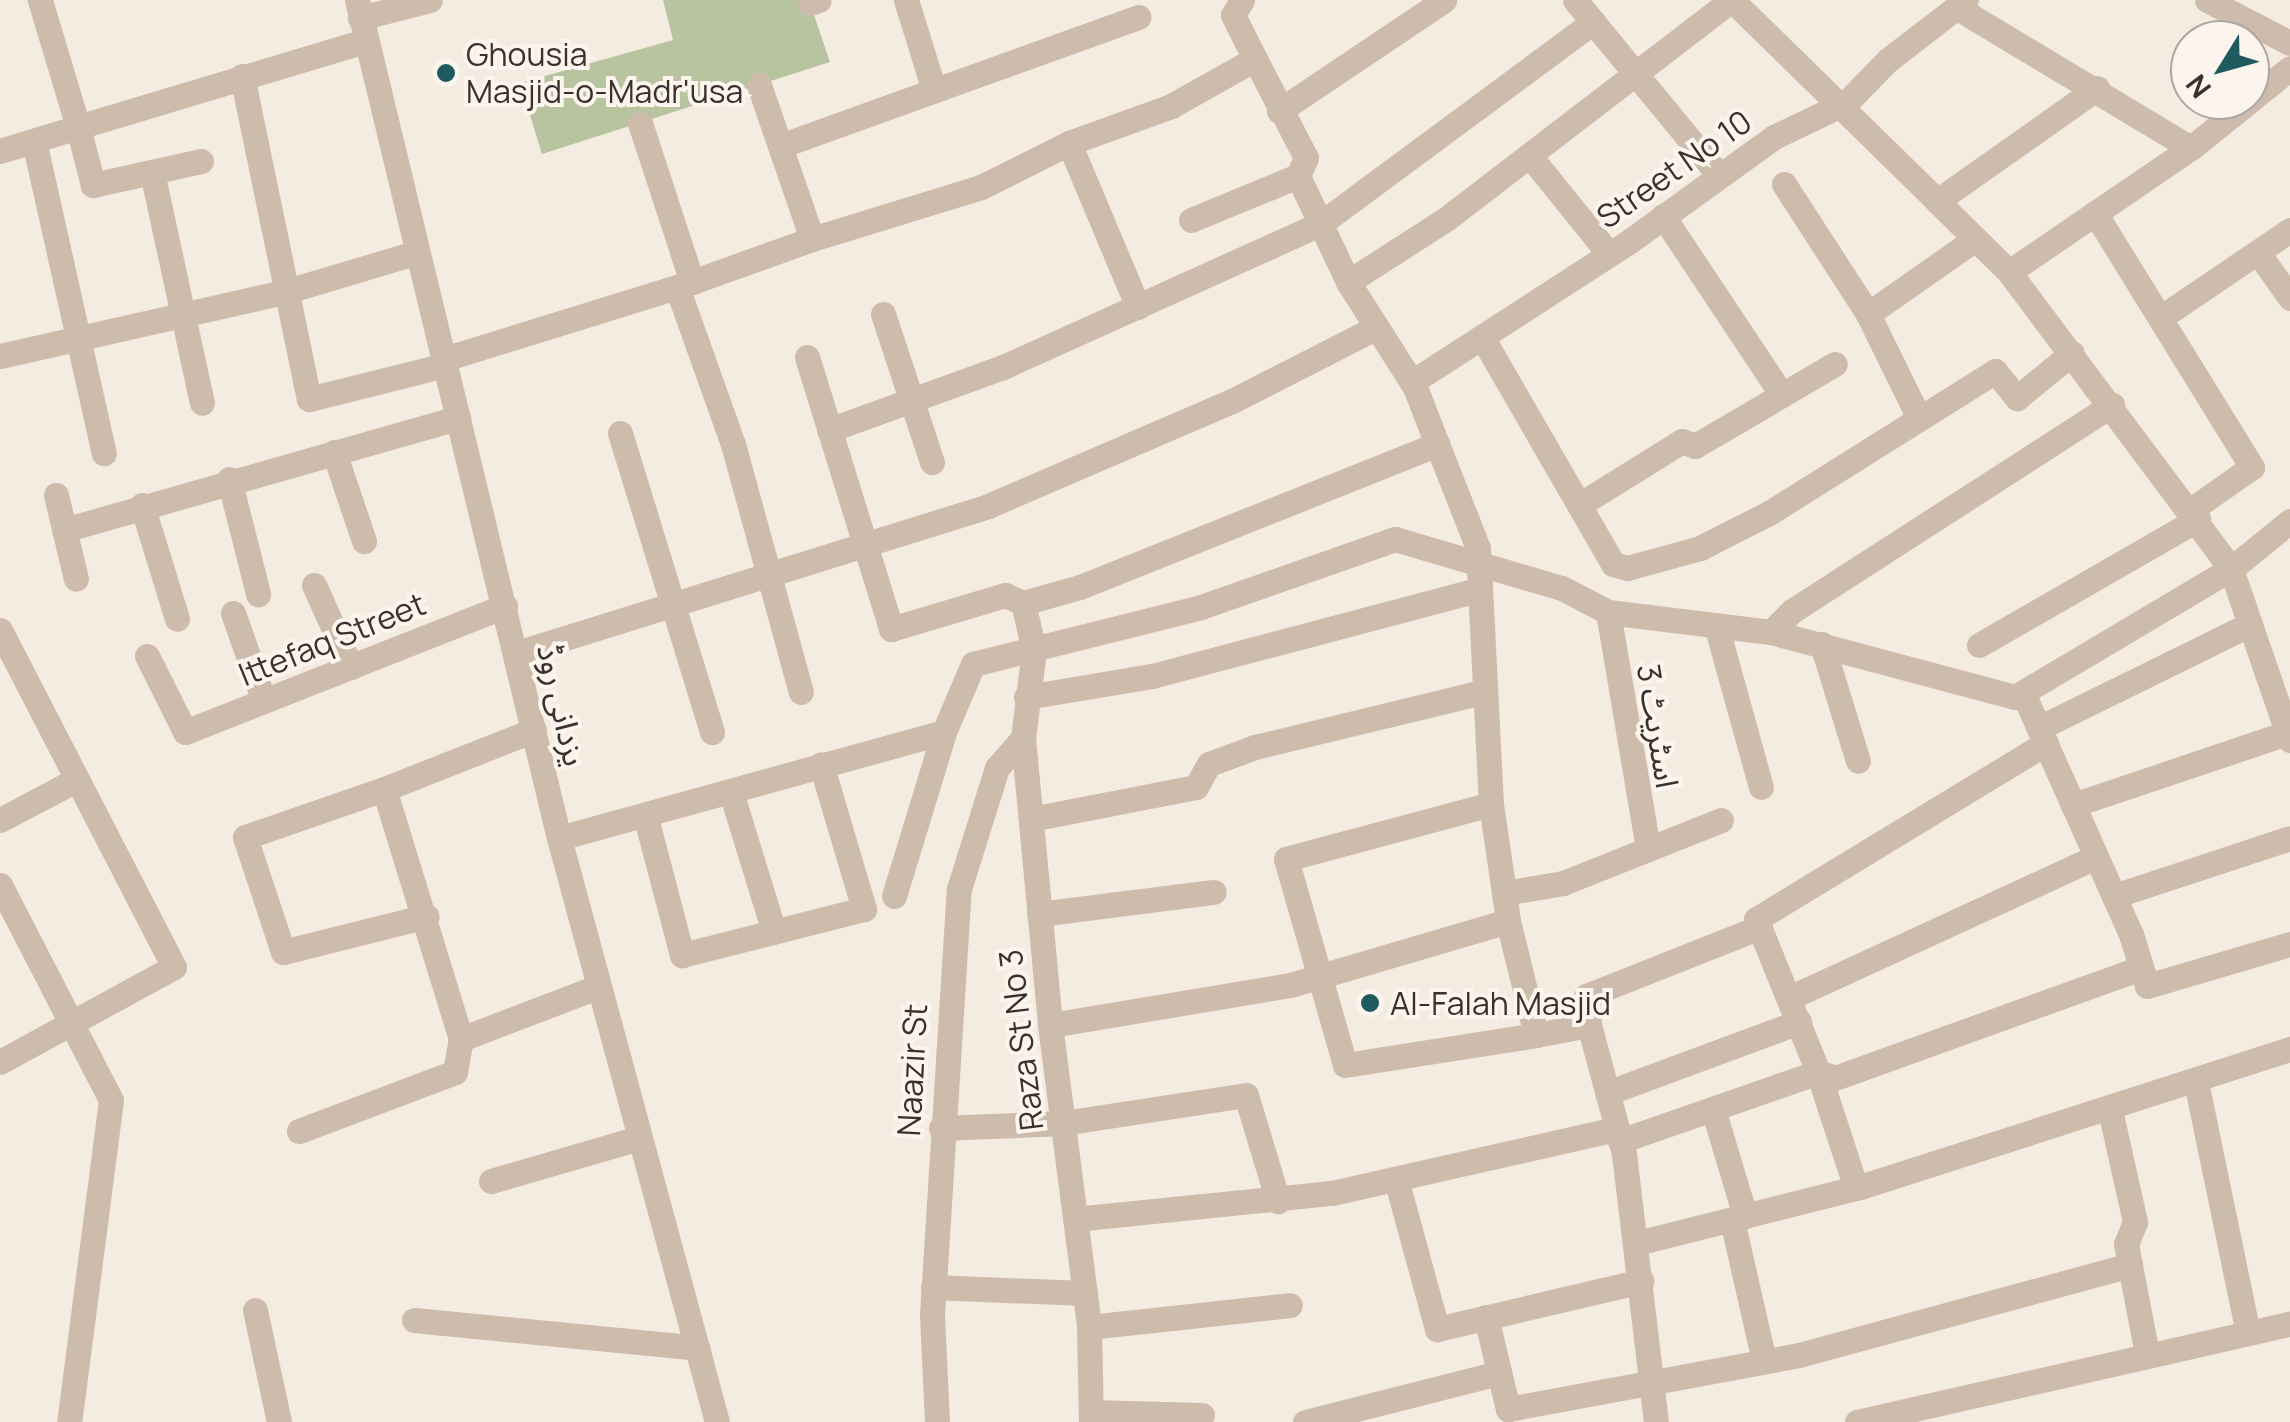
<!DOCTYPE html>
<html>
<head>
<meta charset="utf-8">
<style>
  body { margin:0 }
  #map { position:relative; width:2290px; height:1422px; overflow:hidden; background:#f4ebe1; font-family:Manrope,"Noto Sans Arabic",sans-serif }
  div>[style] { position:absolute }
  .green>* { inset:0; background:#b8c4a0 }
  .minor>* { height:25px; margin:-12.5px; padding:0 12.5px; transform-origin:12.5px; border-radius:12.5px; background:#cdbbac }
  .dots>* { width:28px; height:28px; translate:-50% -50%; box-sizing:border-box; border:5px solid #fbf5ee; border-radius:50% }
  span { translate:-50% -50%; white-space:nowrap; text-align:center; line-height:1.15; -webkit-text-stroke:8px #fbf5ee; paint-order:stroke }
  .poi-label { font-size:32px; color:#3b302b }
  .left { translate:0 -50%; text-align:left }
  .street-label { font-size:32px; color:#3b302b }
  .north { position:absolute; left:2170px; top:20px; width:100px; height:100px; box-sizing:border-box; background:#fbf5ee; border:2px solid #aea6a0; border-radius:50%; rotate:233deg; font-size:28px; font-weight:700; line-height:40px; text-align:center; color:#3b302b }
  .north::after { content:''; display:block; margin:auto; width:35px; height:45px; background:#1f5a5e; clip-path:polygon(50% 0,100% 100%,50% 72%,0 100%) }
</style>
</head>
<body>
<div id="map">
  <div class="green">
    <i style="clip-path:polygon(663px 0,809px 0,830px 62px,542px 154px,520px 83px,673px 40px)"></i>
  </div>
  <div class="minor">
    <i style="left:357px;top:0;width:862px;rotate:76.45deg"></i>
    <i style="left:559px;top:838px;width:605px;rotate:74.86deg"></i>
    <i style="left:906px;top:0;width:94px;rotate:72.7deg"></i>
    <i style="left:1242px;top:0;width:17px;rotate:121deg"></i>
    <i style="left:1233px;top:15px;width:49px;rotate:63.4deg"></i>
    <i style="left:1575px;top:0;width:227px;rotate:50.6deg"></i>
    <i style="left:1732px;top:0;width:287px;rotate:44.4deg"></i>
    <i style="left:1937px;top:201px;width:196px;rotate:-35.2deg"></i>
    <i style="left:2207px;top:0;width:93px;rotate:27.4deg"></i>
    <i style="left:810px;top:3px;width:9px;rotate:-18deg"></i>
    <i style="left:1956px;top:7px;width:274px;rotate:31deg"></i>
    <i style="left:360px;top:18px;width:72px;rotate:-14.4deg"></i>
    <i style="left:242px;top:76px;width:330px;rotate:78.3deg"></i>
    <i style="left:309px;top:399px;width:140px;rotate:-14deg"></i>
    <i style="left:1279px;top:111px;width:199px;rotate:-33.9deg"></i>
    <i style="left:34px;top:141px;width:320px;rotate:77.4deg"></i>
    <i style="left:1069px;top:143px;width:178px;rotate:67.2deg"></i>
    <i style="left:780px;top:146px;width:381px;rotate:-19.8deg"></i>
    <i style="left:0;top:151px;width:82px;rotate:-17.1deg"></i>
    <i style="left:78px;top:127px;width:133px;rotate:-106.7deg"></i>
    <i style="left:1530px;top:156px;width:126px;rotate:51.1deg"></i>
    <i style="left:201px;top:161px;width:111px;rotate:167.5deg"></i>
    <i style="left:93px;top:185px;width:60px;rotate:-104.5deg"></i>
    <i style="left:78px;top:127px;width:296px;rotate:-16.7deg"></i>
    <i style="left:152px;top:172px;width:236px;rotate:77.8deg"></i>
    <i style="left:1784px;top:184px;width:155px;rotate:57.1deg"></i>
    <i style="left:1868px;top:314px;width:131px;rotate:-35deg"></i>
    <i style="left:1937px;top:201px;width:101px;rotate:44.6deg"></i>
    <i style="left:2009px;top:272px;width:220px;rotate:-34.3deg"></i>
    <i style="left:2191px;top:148px;width:127px;rotate:-38.9deg"></i>
    <i style="left:2095px;top:213px;width:299px;rotate:58.3deg"></i>
    <i style="left:2252px;top:467px;width:73px;rotate:145deg"></i>
    <i style="left:1663px;top:216px;width:215px;rotate:56.4deg"></i>
    <i style="left:1191px;top:220px;width:116px;rotate:-22.4deg"></i>
    <i style="left:812px;top:239px;width:177px;rotate:-17.1deg"></i>
    <i style="left:981px;top:187px;width:98px;rotate:-26.6deg"></i>
    <i style="left:1069px;top:143px;width:109px;rotate:-19.9deg"></i>
    <i style="left:1171px;top:106px;width:96px;rotate:-29.2deg"></i>
    <i style="left:1255px;top:59px;width:111px;rotate:62.7deg"></i>
    <i style="left:1306px;top:158px;width:20px;rotate:114deg"></i>
    <i style="left:1298px;top:176px;width:117px;rotate:64.7deg"></i>
    <i style="left:1348px;top:282px;width:125px;rotate:57.5deg"></i>
    <i style="left:1415px;top:387px;width:61px;rotate:68.9deg"></i>
    <i style="left:2259px;top:254px;width:54px;rotate:54.8deg"></i>
    <i style="left:2009px;top:272px;width:371px;rotate:53.2deg"></i>
    <i style="left:2231px;top:569px;width:181px;rotate:71deg"></i>
    <i style="left:692px;top:282px;width:127px;rotate:-19.7deg"></i>
    <i style="left:812px;top:239px;width:163px;rotate:-109deg"></i>
    <i style="left:1348px;top:282px;width:117px;rotate:-32.7deg"></i>
    <i style="left:1446px;top:219px;width:359px;rotate:-37.5deg"></i>
    <i style="left:677px;top:287px;width:167px;rotate:70.4deg"></i>
    <i style="left:733px;top:444px;width:257px;rotate:74.7deg"></i>
    <i style="left:883px;top:314px;width:156px;rotate:71.7deg"></i>
    <i style="left:1868px;top:314px;width:116px;rotate:63.9deg"></i>
    <i style="left:2160px;top:318px;width:157px;rotate:-34.1deg"></i>
    <i style="left:1482px;top:337px;width:262px;rotate:60deg"></i>
    <i style="left:1613px;top:564px;width:15px;rotate:16deg"></i>
    <i style="left:1627px;top:568px;width:76px;rotate:-15.3deg"></i>
    <i style="left:1700px;top:548px;width:77px;rotate:-26.9deg"></i>
    <i style="left:1769px;top:513px;width:267px;rotate:-32.1deg"></i>
    <i style="left:1995px;top:371px;width:35px;rotate:51deg"></i>
    <i style="left:2017px;top:398px;width:71px;rotate:-39.3deg"></i>
    <i style="left:0;top:356px;width:291px;rotate:-12.7deg"></i>
    <i style="left:284px;top:292px;width:137px;rotate:-16.6deg"></i>
    <i style="left:807px;top:357px;width:285px;rotate:72.8deg"></i>
    <i style="left:891px;top:629px;width:119px;rotate:-16.6deg"></i>
    <i style="left:1005px;top:595px;width:20px;rotate:24deg"></i>
    <i style="left:1023px;top:603px;width:59px;rotate:-15.7deg"></i>
    <i style="left:1080px;top:587px;width:385px;rotate:-21.8deg"></i>
    <i style="left:1437px;top:444px;width:112px;rotate:68.5deg"></i>
    <i style="left:1478px;top:548px;width:256px;rotate:87.1deg"></i>
    <i style="left:1491px;top:804px;width:118px;rotate:81.7deg"></i>
    <i style="left:1508px;top:921px;width:227px;rotate:163.6deg"></i>
    <i style="left:1290px;top:985px;width:243px;rotate:170.5deg"></i>
    <i style="left:444px;top:359px;width:260px;rotate:-17.2deg"></i>
    <i style="left:692px;top:282px;width:167px;rotate:-108.1deg"></i>
    <i style="left:1412px;top:382px;width:256px;rotate:-32.9deg"></i>
    <i style="left:1627px;top:243px;width:181px;rotate:-35.8deg"></i>
    <i style="left:1774px;top:137px;width:81px;rotate:-25.6deg"></i>
    <i style="left:1847px;top:102px;width:59px;rotate:-45.7deg"></i>
    <i style="left:1888px;top:60px;width:98px;rotate:-37.6deg"></i>
    <i style="left:829px;top:430px;width:185px;rotate:-19.9deg"></i>
    <i style="left:1003px;top:367px;width:348px;rotate:-24.3deg"></i>
    <i style="left:1320px;top:224px;width:340px;rotate:-36.5deg"></i>
    <i style="left:620px;top:433px;width:313px;rotate:72.9deg"></i>
    <i style="left:334px;top:452px;width:94px;rotate:71.4deg"></i>
    <i style="left:229px;top:479px;width:119px;rotate:75.8deg"></i>
    <i style="left:56px;top:495px;width:86px;rotate:76.6deg"></i>
    <i style="left:142px;top:505px;width:119px;rotate:72.9deg"></i>
    <i style="left:1579px;top:505px;width:121px;rotate:-31.9deg"></i>
    <i style="left:1682px;top:441px;width:14px;rotate:21deg"></i>
    <i style="left:1695px;top:446px;width:162px;rotate:-30.4deg"></i>
    <i style="left:64px;top:530px;width:410px;rotate:-15.9deg"></i>
    <i style="left:314px;top:585px;width:90px;rotate:65.7deg"></i>
    <i style="left:1023px;top:603px;width:48px;rotate:76.8deg"></i>
    <i style="left:1034px;top:650px;width:89px;rotate:97.1deg"></i>
    <i style="left:1023px;top:738px;width:288px;rotate:84.6deg"></i>
    <i style="left:1050px;top:1025px;width:305px;rotate:82.6deg"></i>
    <i style="left:1089px;top:1327px;width:95px;rotate:88.8deg"></i>
    <i style="left:1608px;top:612px;width:240px;rotate:80.4deg"></i>
    <i style="left:233px;top:613px;width:93px;rotate:70.6deg"></i>
    <i style="left:1716px;top:625px;width:168px;rotate:74.5deg"></i>
    <i style="left:0;top:630px;width:379px;rotate:62.7deg"></i>
    <i style="left:174px;top:967px;width:198px;rotate:151.4deg"></i>
    <i style="left:1771px;top:632px;width:30px;rotate:-45deg"></i>
    <i style="left:1792px;top:611px;width:381px;rotate:-32.8deg"></i>
    <i style="left:1822px;top:644px;width:122px;rotate:72.9deg"></i>
    <i style="left:1979px;top:645px;width:253px;rotate:-29.9deg"></i>
    <i style="left:517px;top:653px;width:493px;rotate:-17.3deg"></i>
    <i style="left:988px;top:506px;width:266px;rotate:-23.3deg"></i>
    <i style="left:1232px;top:401px;width:161px;rotate:-27deg"></i>
    <i style="left:147px;top:656px;width:85px;rotate:63.4deg"></i>
    <i style="left:185px;top:732px;width:344px;rotate:-21.5deg"></i>
    <i style="left:2023px;top:693px;width:264px;rotate:65.9deg"></i>
    <i style="left:2131px;top:934px;width:54px;rotate:72.9deg"></i>
    <i style="left:2147px;top:986px;width:149px;rotate:-16.4deg"></i>
    <i style="left:1026px;top:697px;width:128px;rotate:-9.5deg"></i>
    <i style="left:1152px;top:676px;width:337px;rotate:-14.8deg"></i>
    <i style="left:2039px;top:728px;width:235px;rotate:-26.2deg"></i>
    <i style="left:534px;top:730px;width:161px;rotate:158.5deg"></i>
    <i style="left:384px;top:789px;width:262px;rotate:72.9deg"></i>
    <i style="left:461px;top:1039px;width:146px;rotate:-20.9deg"></i>
    <i style="left:2046px;top:743px;width:339px;rotate:148.7deg"></i>
    <i style="left:1756px;top:919px;width:165px;rotate:67.9deg"></i>
    <i style="left:1818px;top:1072px;width:18px;rotate:19deg"></i>
    <i style="left:1835px;top:1078px;width:325px;rotate:-19.8deg"></i>
    <i style="left:384px;top:789px;width:147px;rotate:160.9deg"></i>
    <i style="left:245px;top:837px;width:121px;rotate:71.7deg"></i>
    <i style="left:283px;top:952px;width:148px;rotate:-14deg"></i>
    <i style="left:731px;top:792px;width:146px;rotate:72.9deg"></i>
    <i style="left:1491px;top:804px;width:212px;rotate:165deg"></i>
    <i style="left:1286px;top:859px;width:214px;rotate:74deg"></i>
    <i style="left:1345px;top:1065px;width:193px;rotate:-8.9deg"></i>
    <i style="left:1536px;top:1035px;width:117px;rotate:-103.8deg"></i>
    <i style="left:2073px;top:805px;width:226px;rotate:-18.6deg"></i>
    <i style="left:646px;top:818px;width:142px;rotate:75.3deg"></i>
    <i style="left:682px;top:955px;width:188px;rotate:-14.2deg"></i>
    <i style="left:864px;top:909px;width:151px;rotate:-106.5deg"></i>
    <i style="left:1031px;top:819px;width:168px;rotate:-11deg"></i>
    <i style="left:1196px;top:787px;width:26px;rotate:-61deg"></i>
    <i style="left:1209px;top:764px;width:49px;rotate:-20.3deg"></i>
    <i style="left:1255px;top:747px;width:235px;rotate:-13.6deg"></i>
    <i style="left:0;top:820px;width:86px;rotate:-27.8deg"></i>
    <i style="left:559px;top:838px;width:399px;rotate:-15.4deg"></i>
    <i style="left:944px;top:732px;width:74px;rotate:-66.9deg"></i>
    <i style="left:973px;top:664px;width:235px;rotate:-14deg"></i>
    <i style="left:1201px;top:607px;width:206px;rotate:-19.3deg"></i>
    <i style="left:1395px;top:539px;width:174px;rotate:16.4deg"></i>
    <i style="left:1562px;top:588px;width:52px;rotate:27.6deg"></i>
    <i style="left:1608px;top:612px;width:164px;rotate:7deg"></i>
    <i style="left:1771px;top:632px;width:253px;rotate:14.9deg"></i>
    <i style="left:2015px;top:697px;width:251px;rotate:-30.7deg"></i>
    <i style="left:2231px;top:569px;width:76px;rotate:-39.1deg"></i>
    <i style="left:0;top:885px;width:242px;rotate:62.7deg"></i>
    <i style="left:111px;top:1100px;width:325px;rotate:97.4deg"></i>
    <i style="left:1504px;top:893px;width:60px;rotate:-9.6deg"></i>
    <i style="left:1563px;top:883px;width:170px;rotate:-21.7deg"></i>
    <i style="left:894px;top:896px;width:171px;rotate:-73deg"></i>
    <i style="left:2114px;top:896px;width:185px;rotate:-18.2deg"></i>
    <i style="left:1039px;top:914px;width:176px;rotate:-7.2deg"></i>
    <i style="left:1789px;top:998px;width:338px;rotate:-24.7deg"></i>
    <i style="left:1589px;top:1025px;width:29px;rotate:-96deg"></i>
    <i style="left:1586px;top:996px;width:187px;rotate:-21.6deg"></i>
    <i style="left:1536px;top:1035px;width:54px;rotate:-10.7deg"></i>
    <i style="left:1589px;top:1025px;width:134px;rotate:74.8deg"></i>
    <i style="left:1624px;top:1154px;width:270px;rotate:83.2deg"></i>
    <i style="left:2196px;top:1082px;width:255px;rotate:78.3deg"></i>
    <i style="left:1607px;top:1093px;width:205px;rotate:-20.3deg"></i>
    <i style="left:1713px;top:1109px;width:112px;rotate:73.3deg"></i>
    <i style="left:2110px;top:1110px;width:115px;rotate:77.4deg"></i>
    <i style="left:2135px;top:1222px;width:24px;rotate:112deg"></i>
    <i style="left:2126px;top:1244px;width:112px;rotate:79.2deg"></i>
    <i style="left:941px;top:1128px;width:122px;rotate:-2.3deg"></i>
    <i style="left:1063px;top:1123px;width:185px;rotate:-8.7deg"></i>
    <i style="left:1246px;top:1095px;width:111px;rotate:73.2deg"></i>
    <i style="left:299px;top:1131px;width:167px;rotate:-20.7deg"></i>
    <i style="left:455px;top:1072px;width:34px;rotate:-80deg"></i>
    <i style="left:1620px;top:1141px;width:210px;rotate:-19.2deg"></i>
    <i style="left:1818px;top:1072px;width:122px;rotate:71.9deg"></i>
    <i style="left:1396px;top:1179px;width:156px;rotate:74.7deg"></i>
    <i style="left:1437px;top:1329px;width:210px;rotate:-13.2deg"></i>
    <i style="left:491px;top:1181px;width:151px;rotate:-16.2deg"></i>
    <i style="left:1075px;top:1219px;width:258px;rotate:-5.8deg"></i>
    <i style="left:1332px;top:1193px;width:292px;rotate:-12.7deg"></i>
    <i style="left:1732px;top:1220px;width:145px;rotate:77.2deg"></i>
    <i style="left:1637px;top:1243px;width:230px;rotate:-14.1deg"></i>
    <i style="left:1860px;top:1187px;width:452px;rotate:-17.8deg"></i>
    <i style="left:933px;top:1287px;width:152px;rotate:2.3deg"></i>
    <i style="left:255px;top:1310px;width:115px;rotate:77.9deg"></i>
    <i style="left:1486px;top:1317px;width:95px;rotate:76.6deg"></i>
    <i style="left:1508px;top:1409px;width:296px;rotate:-10.5deg"></i>
    <i style="left:1799px;top:1355px;width:343px;rotate:-15.2deg"></i>
    <i style="left:414px;top:1320px;width:285px;rotate:5.6deg"></i>
    <i style="left:1089px;top:1327px;width:202px;rotate:-6.2deg"></i>
    <i style="left:1091px;top:1412px;width:111px;rotate:1.5deg"></i>
    <i style="left:937px;top:1422px;width:107px;rotate:-92.7deg"></i>
    <i style="left:932px;top:1315px;width:427px;rotate:-86.4deg"></i>
    <i style="left:959px;top:889px;width:127px;rotate:-72.6deg"></i>
    <i style="left:997px;top:768px;width:40px;rotate:-49deg"></i>
    <i style="left:1305px;top:1422px;width:200px;rotate:-14.2deg"></i>
    <i style="left:1857px;top:1422px;width:444px;rotate:-12.8deg"></i>
  </div>
  <div class="dots">
    <i style="left:446px;top:73px;background:#1f5a5e"></i>
    <i style="left:1370px;top:1003px;background:#1f5a5e"></i>
  </div>
  <div class="poi-label">
    <span class="left" style="left:466px;top:73px">Ghousia<br>Masjid-o-Madr'usa</span>
    <span class="left" style="left:1390px;top:1003px">Al-Falah Masjid</span>
  </div>
  <div class="street-label">
    <span style="left:1674px;top:169px;rotate:-35deg">Street No 10</span>
    <span style="left:332px;top:639px;rotate:-22deg">Ittefaq Street</span>
    <span style="left:562px;top:705px;rotate:77deg">یزدانی روڈ</span>
    <span style="left:1658px;top:726px;rotate:81deg">اسٹریٹ 3</span>
    <span style="left:1021px;top:1040px;rotate:-97deg">Raza St No 3</span>
    <span style="left:912px;top:1070px;rotate:-87deg">Naazir St</span>
  </div>
  <div class="north">N</div>
</div>
</body>
</html>
